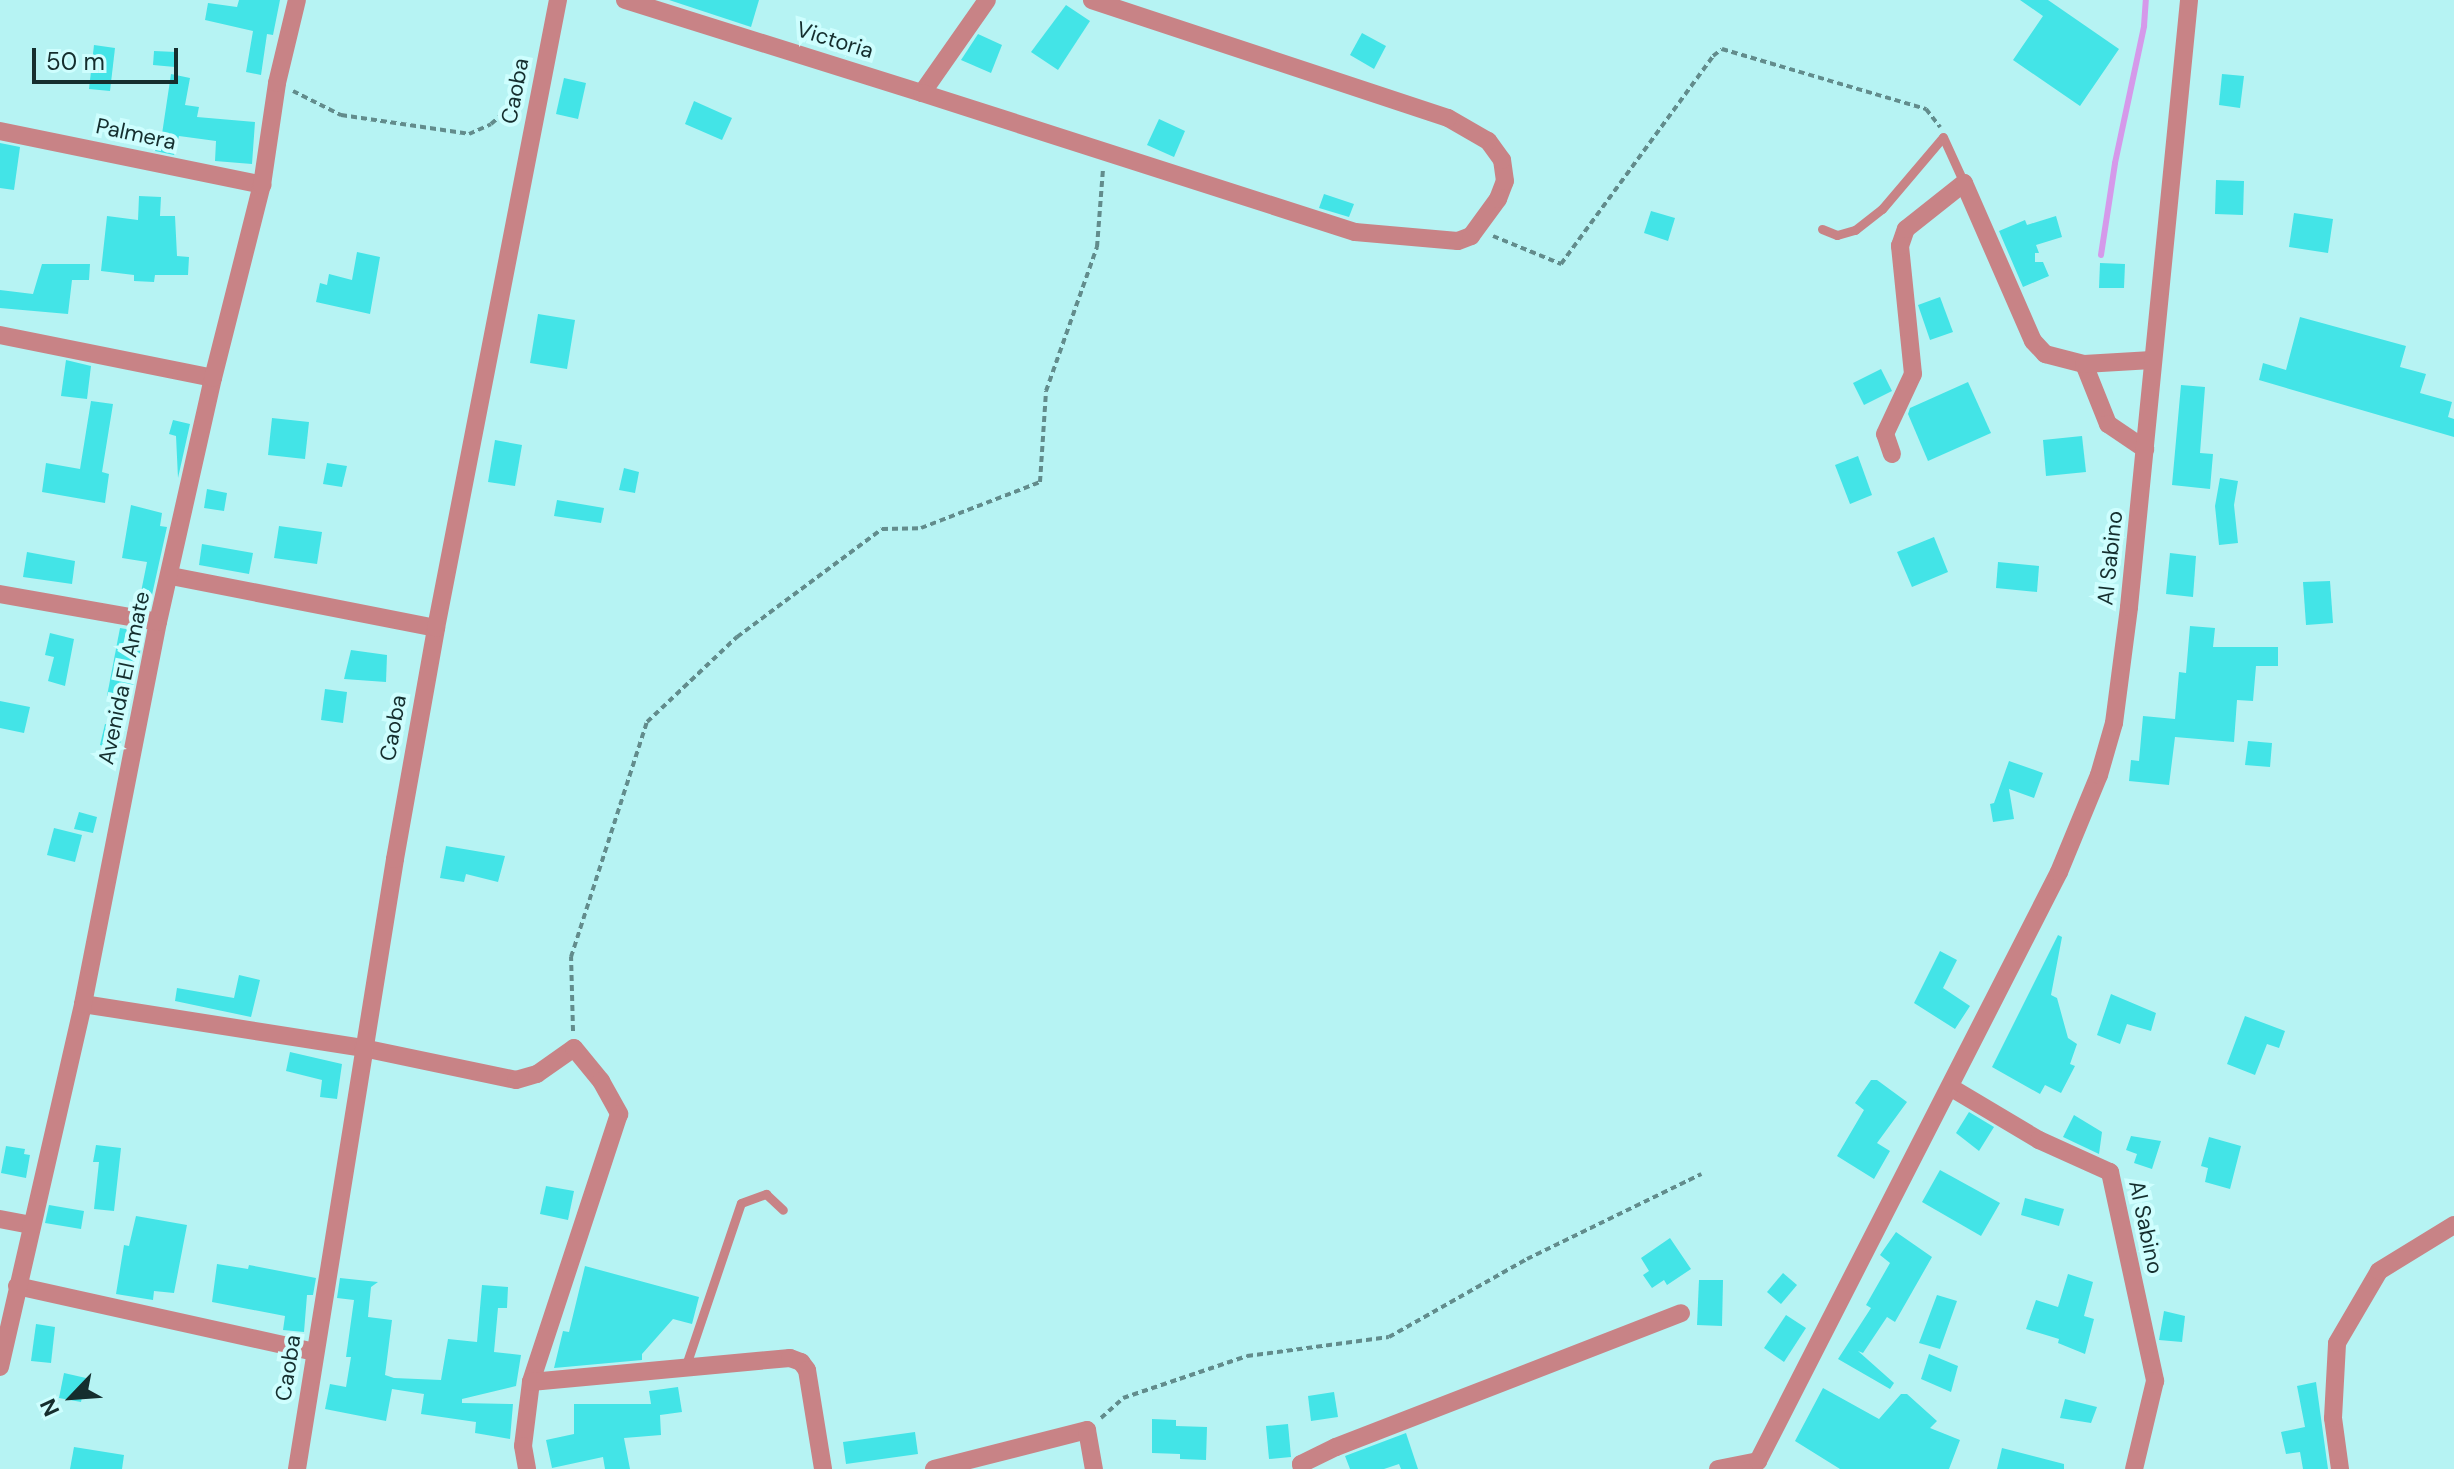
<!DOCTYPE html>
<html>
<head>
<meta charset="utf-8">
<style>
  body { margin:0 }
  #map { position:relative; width:2454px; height:1469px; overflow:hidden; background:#b6f3f3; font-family:"DM Sans",sans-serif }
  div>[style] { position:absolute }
  .stream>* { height:6px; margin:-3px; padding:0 3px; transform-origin:3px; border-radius:3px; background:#d599ea }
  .building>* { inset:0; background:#43e4e7 }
  .path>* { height:4px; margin-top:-2px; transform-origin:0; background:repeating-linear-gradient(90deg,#628c8c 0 6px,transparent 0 10px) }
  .service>* { height:9px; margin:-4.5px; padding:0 4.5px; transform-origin:4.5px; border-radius:4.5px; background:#c88386 }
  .minor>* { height:18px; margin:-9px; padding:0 9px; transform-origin:9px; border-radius:9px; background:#c88386 }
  span { translate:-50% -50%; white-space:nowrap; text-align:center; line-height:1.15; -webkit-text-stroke:8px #cefefe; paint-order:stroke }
  .street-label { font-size:22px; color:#152e2e }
  .north { position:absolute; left:32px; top:1357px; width:80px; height:80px; -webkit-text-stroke:6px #cefefe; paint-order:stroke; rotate:245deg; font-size:22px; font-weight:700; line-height:32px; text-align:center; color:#152e2e }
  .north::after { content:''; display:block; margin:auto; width:28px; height:36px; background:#152e2e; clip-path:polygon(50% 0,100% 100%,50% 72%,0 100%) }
  .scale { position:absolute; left:32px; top:48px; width:146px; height:36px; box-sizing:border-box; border:4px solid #152e2e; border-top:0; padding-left:10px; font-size:24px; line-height:28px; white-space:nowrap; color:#152e2e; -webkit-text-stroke:6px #cefefe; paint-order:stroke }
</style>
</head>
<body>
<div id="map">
  <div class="stream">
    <i style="left:2101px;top:255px;width:93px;rotate:-81.3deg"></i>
    <i style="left:2115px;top:163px;width:140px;rotate:-78deg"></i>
    <i style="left:2144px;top:26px;width:26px;rotate:-86deg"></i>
  </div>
  <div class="building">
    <i style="clip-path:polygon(239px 0,280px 0,273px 35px,267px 34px,261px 75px,246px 72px,253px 31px,205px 20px,208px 3px,237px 7px)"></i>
    <i style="clip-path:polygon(669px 0,759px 0,751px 27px)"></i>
    <i style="clip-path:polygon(2020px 0,2048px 0,2119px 49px,2080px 106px,2013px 60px,2043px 16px)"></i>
    <i style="clip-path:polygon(1066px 5px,1090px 21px,1058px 70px,1031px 52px)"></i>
    <i style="clip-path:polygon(1362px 33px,1386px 46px,1374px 69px,1350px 55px)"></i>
    <i style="clip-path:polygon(978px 34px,1002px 45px,991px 73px,961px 60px)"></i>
    <i style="clip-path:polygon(94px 45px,115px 48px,110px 91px,89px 89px)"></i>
    <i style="clip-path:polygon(154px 51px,176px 52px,175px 67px,153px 65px)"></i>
    <i style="clip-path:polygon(171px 74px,190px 78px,185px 105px,199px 107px,197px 117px,255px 122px,252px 164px,215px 161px,216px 141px,179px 136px,174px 155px,155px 151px,162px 134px)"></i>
    <i style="clip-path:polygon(2222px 74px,2244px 76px,2240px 108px,2219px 105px)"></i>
    <i style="clip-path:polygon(564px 78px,586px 83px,578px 119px,556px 114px)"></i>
    <i style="clip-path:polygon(694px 101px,732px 118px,722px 140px,685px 124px)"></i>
    <i style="clip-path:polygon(1159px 119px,1185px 131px,1174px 157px,1147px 145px)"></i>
    <i style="clip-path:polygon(0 143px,20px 147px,14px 190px,0 188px)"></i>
    <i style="clip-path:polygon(2216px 180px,2244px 181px,2243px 215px,2215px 214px)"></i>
    <i style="clip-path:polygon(1324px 194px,1354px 204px,1349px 217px,1319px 208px)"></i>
    <i style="clip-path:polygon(139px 196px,161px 197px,160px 216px,175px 216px,177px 256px,189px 257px,188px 275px,155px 275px,154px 282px,134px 281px,134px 275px,101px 271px,107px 216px,138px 220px)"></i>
    <i style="clip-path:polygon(1651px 211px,1675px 218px,1668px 241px,1644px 233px)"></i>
    <i style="clip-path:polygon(2294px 213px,2333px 219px,2328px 253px,2289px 247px)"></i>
    <i style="clip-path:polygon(2056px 216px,2062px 237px,2036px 245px,2039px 253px,2035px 253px,2035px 262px,2043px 262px,2049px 276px,2023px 287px,1999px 231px,2025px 220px,2027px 225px)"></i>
    <i style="clip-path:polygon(357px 252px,380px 257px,370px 314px,316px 302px,320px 283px,327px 285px,329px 274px,352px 280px)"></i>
    <i style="clip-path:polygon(2100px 263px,2125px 264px,2124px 288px,2099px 288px)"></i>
    <i style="clip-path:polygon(42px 264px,90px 264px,89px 280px,72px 280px,68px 314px,0 308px,0 290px,33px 294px)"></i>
    <i style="clip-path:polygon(1940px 297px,1953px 332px,1930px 340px,1918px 305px)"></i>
    <i style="clip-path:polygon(538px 314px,575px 320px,567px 369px,530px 363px)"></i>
    <i style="clip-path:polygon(2300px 317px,2406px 346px,2400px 367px,2426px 374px,2420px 393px,2452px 402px,2448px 417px,2454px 419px,2454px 437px,2259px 380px,2263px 363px,2286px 370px)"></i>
    <i style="clip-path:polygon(66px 360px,91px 366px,87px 399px,61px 396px)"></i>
    <i style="clip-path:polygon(1881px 369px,1892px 391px,1864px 405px,1853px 383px)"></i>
    <i style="clip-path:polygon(1968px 382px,1991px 433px,1928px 461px,1908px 414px,1910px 408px)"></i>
    <i style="clip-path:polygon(2181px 385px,2205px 387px,2200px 453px,2213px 454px,2210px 489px,2172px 485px)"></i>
    <i style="clip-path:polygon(91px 401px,113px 404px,102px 472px,109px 474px,105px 503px,42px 492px,46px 463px,80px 469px)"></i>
    <i style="clip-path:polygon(272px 418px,309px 422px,305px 459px,268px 455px)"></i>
    <i style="clip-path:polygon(173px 420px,190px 424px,178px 478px,176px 436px,169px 434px)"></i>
    <i style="clip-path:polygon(2082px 436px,2086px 472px,2046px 476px,2043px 440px)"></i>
    <i style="clip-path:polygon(495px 440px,522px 445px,515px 486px,488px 482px)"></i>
    <i style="clip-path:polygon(1858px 456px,1872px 495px,1850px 504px,1835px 465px)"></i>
    <i style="clip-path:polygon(327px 463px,347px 466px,342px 487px,323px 484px)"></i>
    <i style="clip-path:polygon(624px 468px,639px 472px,635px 493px,619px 490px)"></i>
    <i style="clip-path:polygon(2220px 478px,2238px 481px,2234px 505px,2238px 543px,2219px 545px,2215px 506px)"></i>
    <i style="clip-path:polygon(207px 489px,227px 493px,224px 511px,204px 508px)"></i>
    <i style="clip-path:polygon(557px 500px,604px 508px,601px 523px,554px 516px)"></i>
    <i style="clip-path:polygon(131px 505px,162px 513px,160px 526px,167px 527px,150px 604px,139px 602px,147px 562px,122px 558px)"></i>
    <i style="clip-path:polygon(279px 526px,322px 532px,317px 564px,274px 558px)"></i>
    <i style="clip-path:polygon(1934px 537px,1948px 572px,1912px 587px,1897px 552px)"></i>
    <i style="clip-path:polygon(202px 544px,253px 553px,249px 574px,199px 565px)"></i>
    <i style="clip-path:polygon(27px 552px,75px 561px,72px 584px,23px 577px)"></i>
    <i style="clip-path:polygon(2170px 553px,2196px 556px,2193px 597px,2166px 594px)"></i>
    <i style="clip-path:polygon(1998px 562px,2039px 566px,2037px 592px,1996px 588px)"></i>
    <i style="clip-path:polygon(2330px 581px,2333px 623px,2306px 625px,2303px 582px)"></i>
    <i style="clip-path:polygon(2190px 626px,2215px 628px,2213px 647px,2278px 647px,2278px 666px,2256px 666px,2253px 701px,2237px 700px,2234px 742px,2175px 737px,2169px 785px,2129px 781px,2131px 760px,2139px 761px,2143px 716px,2175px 719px,2179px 672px,2186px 673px)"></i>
    <i style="clip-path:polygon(120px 628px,144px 632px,130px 702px,107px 696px)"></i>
    <i style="clip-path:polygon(50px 633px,74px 639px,65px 686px,48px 681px,54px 657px,45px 655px)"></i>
    <i style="clip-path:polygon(351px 650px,387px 655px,386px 682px,344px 679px)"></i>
    <i style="clip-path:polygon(325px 689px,347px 692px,343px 723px,321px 720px)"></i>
    <i style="clip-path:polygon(0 701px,30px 707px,24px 733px,0 728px)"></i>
    <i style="clip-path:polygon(105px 724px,123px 728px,119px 750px,100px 745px)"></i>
    <i style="clip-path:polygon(2248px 741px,2272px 743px,2270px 767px,2245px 765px)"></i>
    <i style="clip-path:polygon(2009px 761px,2043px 773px,2034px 798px,2009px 789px,2014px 819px,1993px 822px,1990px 804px,1994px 803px)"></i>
    <i style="clip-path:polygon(79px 812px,97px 817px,93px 833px,74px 829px)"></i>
    <i style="clip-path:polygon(54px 828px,82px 835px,75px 862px,47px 855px)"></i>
    <i style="clip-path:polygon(446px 846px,505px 856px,498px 882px,466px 874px,464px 882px,440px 878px)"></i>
    <i style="clip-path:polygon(2058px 935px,2062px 937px,2051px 995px,2057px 998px,2068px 1038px,2077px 1044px,2070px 1064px,2075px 1066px,2061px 1093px,2045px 1085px,2040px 1094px,1992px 1067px)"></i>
    <i style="clip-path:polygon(1940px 951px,1957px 960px,1943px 988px,1970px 1006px,1955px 1029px,1914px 1003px)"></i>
    <i style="clip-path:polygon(239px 975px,260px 980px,251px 1017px,175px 1001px,177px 988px,234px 998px)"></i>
    <i style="clip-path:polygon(2111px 994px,2156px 1013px,2151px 1031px,2127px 1024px,2120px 1044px,2097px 1035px)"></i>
    <i style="clip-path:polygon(2245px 1016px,2285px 1031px,2279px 1048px,2267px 1044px,2255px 1075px,2227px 1064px)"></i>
    <i style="clip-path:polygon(290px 1052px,342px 1064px,337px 1099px,320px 1097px,322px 1080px,286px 1071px)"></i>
    <i style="clip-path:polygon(1871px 1080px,1877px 1080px,1907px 1102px,1877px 1143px,1890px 1151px,1874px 1179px,1837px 1156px,1864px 1110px,1855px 1103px)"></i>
    <i style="clip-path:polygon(1969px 1112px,1994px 1127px,1979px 1151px,1956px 1133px)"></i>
    <i style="clip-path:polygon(2074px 1115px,2102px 1132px,2099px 1154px,2063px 1137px)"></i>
    <i style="clip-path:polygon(2131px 1136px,2161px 1141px,2152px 1169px,2134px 1163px,2137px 1154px,2126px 1150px)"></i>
    <i style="clip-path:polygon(2209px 1137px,2241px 1146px,2230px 1189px,2205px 1182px,2208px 1168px,2201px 1166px)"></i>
    <i style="clip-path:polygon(96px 1145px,121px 1148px,114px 1211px,94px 1209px,99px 1162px,93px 1162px)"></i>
    <i style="clip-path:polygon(6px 1146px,25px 1149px,24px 1154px,30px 1155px,26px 1178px,1px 1173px)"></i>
    <i style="clip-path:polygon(1940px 1170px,2000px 1203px,1981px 1236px,1922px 1202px)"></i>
    <i style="clip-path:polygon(546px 1186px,574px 1191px,568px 1220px,540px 1214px)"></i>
    <i style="clip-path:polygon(2025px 1198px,2064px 1209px,2059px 1226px,2021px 1215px)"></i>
    <i style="clip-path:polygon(49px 1205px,84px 1211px,81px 1229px,45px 1223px)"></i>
    <i style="clip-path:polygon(136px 1216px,187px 1225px,174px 1293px,154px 1291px,153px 1300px,116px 1294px,124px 1245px,129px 1246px)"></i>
    <i style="clip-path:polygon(1896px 1232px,1932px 1257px,1895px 1322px,1887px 1317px,1863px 1353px,1858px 1351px,1894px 1383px,1890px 1389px,1838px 1359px,1871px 1308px,1866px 1305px,1890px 1263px,1880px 1255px)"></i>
    <i style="clip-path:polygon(1670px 1238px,1691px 1269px,1667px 1285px,1664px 1280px,1652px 1288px,1643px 1275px,1649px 1271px,1641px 1258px)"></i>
    <i style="clip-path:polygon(217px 1264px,248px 1269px,249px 1265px,316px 1278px,313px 1295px,307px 1295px,304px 1332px,283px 1330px,285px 1316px,212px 1302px)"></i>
    <i style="clip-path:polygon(585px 1266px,699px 1297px,692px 1324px,673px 1319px,642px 1354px,642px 1360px,554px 1368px,563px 1331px,569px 1332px)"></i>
    <i style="clip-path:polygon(1783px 1273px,1797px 1285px,1781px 1304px,1767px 1292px)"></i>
    <i style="clip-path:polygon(2068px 1274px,2093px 1282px,2084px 1316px,2094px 1319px,2085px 1354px,2058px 1343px,2059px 1339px,2026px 1329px,2036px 1300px,2058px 1307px)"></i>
    <i style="clip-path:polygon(340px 1278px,378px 1282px,371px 1287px,368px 1317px,392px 1320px,385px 1375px,394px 1378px,441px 1380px,448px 1339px,477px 1342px,482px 1285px,508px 1287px,507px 1308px,498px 1308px,494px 1352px,521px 1355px,516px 1386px,462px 1399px,462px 1403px,513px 1404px,510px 1439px,475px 1433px,476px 1422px,421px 1414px,424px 1394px,392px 1389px,386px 1421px,325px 1409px,330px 1384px,346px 1387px,351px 1357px,346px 1357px,354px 1300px,337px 1298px)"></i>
    <i style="clip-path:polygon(1699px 1280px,1723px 1280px,1722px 1326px,1697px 1325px)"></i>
    <i style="clip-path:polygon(1937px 1295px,1957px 1301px,1940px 1349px,1919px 1343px)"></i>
    <i style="clip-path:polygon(2164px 1311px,2185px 1316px,2182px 1342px,2159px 1340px)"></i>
    <i style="clip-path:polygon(1786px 1315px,1806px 1328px,1784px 1362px,1764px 1348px)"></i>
    <i style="clip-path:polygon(36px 1324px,55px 1327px,51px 1363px,31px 1361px)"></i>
    <i style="clip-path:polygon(1929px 1354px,1958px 1366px,1951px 1392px,1921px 1379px)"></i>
    <i style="clip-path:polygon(64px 1373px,86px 1378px,81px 1402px,59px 1398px)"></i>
    <i style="clip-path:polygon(2316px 1382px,2328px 1469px,2303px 1469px,2300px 1452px,2286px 1454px,2281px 1432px,2305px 1427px,2297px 1386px)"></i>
    <i style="clip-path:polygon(678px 1387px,682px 1412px,660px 1415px,661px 1435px,624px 1438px,630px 1469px,605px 1469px,603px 1457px,552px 1468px,546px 1440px,574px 1434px,574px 1404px,651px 1404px,649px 1391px)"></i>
    <i style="clip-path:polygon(1823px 1388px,1879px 1419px,1901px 1394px,1907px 1394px,1937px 1421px,1930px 1428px,1960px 1440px,1949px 1469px,1840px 1469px,1795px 1441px)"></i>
    <i style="clip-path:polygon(1334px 1392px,1338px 1417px,1311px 1421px,1308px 1396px)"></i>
    <i style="clip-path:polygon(2065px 1399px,2097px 1407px,2091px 1423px,2060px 1418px)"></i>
    <i style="clip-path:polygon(1152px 1419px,1176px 1420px,1176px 1426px,1207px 1427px,1206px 1460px,1180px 1459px,1180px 1454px,1152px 1453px)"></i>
    <i style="clip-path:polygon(1288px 1424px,1291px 1457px,1269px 1459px,1266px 1426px)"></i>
    <i style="clip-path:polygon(915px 1432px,918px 1454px,846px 1464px,843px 1442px)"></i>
    <i style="clip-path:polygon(1406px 1433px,1418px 1469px,1401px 1469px,1399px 1464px,1384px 1469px,1350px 1469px,1345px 1456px)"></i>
    <i style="clip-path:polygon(74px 1447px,124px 1455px,122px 1469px,70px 1469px)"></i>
    <i style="clip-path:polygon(2002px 1448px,2064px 1464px,2064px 1469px,1997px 1469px)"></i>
  </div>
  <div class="path">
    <i style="left:293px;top:91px;width:54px;rotate:26.6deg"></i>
    <i style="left:341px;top:115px;width:129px;rotate:8.4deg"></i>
    <i style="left:469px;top:134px;width:24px;rotate:-24deg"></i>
    <i style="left:491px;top:124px;width:37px;rotate:-41deg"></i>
    <i style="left:1493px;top:236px;width:74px;rotate:22.4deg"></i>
    <i style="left:1561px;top:264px;width:258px;rotate:-53.8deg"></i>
    <i style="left:1713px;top:56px;width:11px;rotate:-38deg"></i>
    <i style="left:1722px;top:49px;width:213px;rotate:16.4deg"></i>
    <i style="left:1926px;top:109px;width:23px;rotate:52deg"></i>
    <i style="left:573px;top:1031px;width:74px;rotate:-91.5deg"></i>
    <i style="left:571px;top:957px;width:247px;rotate:-72.1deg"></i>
    <i style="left:647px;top:722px;width:124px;rotate:-43.4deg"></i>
    <i style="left:737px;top:637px;width:181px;rotate:-36.7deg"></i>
    <i style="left:882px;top:529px;width:39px;rotate:-1deg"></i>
    <i style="left:921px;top:528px;width:128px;rotate:-21.1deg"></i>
    <i style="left:1040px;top:482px;width:91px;rotate:-86.2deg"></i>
    <i style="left:1046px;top:391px;width:153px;rotate:-70.5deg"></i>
    <i style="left:1097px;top:247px;width:78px;rotate:-85.6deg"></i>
    <i style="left:1101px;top:1418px;width:30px;rotate:-42deg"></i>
    <i style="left:1123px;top:1398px;width:131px;rotate:-18.7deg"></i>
    <i style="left:1247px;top:1356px;width:143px;rotate:-7.6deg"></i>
    <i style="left:1389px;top:1337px;width:159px;rotate:-29.5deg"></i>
    <i style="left:1527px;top:1259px;width:194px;rotate:-26deg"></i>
  </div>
  <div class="service">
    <i style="left:1822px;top:229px;width:16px;rotate:22deg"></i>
    <i style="left:1837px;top:235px;width:19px;rotate:-16deg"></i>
    <i style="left:1855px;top:230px;width:34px;rotate:-38deg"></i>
    <i style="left:1882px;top:209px;width:94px;rotate:-49.7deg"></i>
    <i style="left:1943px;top:137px;width:51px;rotate:65.5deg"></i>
    <i style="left:685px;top:1368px;width:174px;rotate:-71.3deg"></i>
    <i style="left:741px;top:1203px;width:27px;rotate:-20deg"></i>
    <i style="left:766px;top:1194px;width:23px;rotate:43deg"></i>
  </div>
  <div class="minor">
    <i style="left:625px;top:0;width:311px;rotate:17.4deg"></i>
    <i style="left:922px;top:93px;width:113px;rotate:-55deg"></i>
    <i style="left:922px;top:93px;width:455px;rotate:17.8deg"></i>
    <i style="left:1355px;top:232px;width:103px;rotate:5deg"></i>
    <i style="left:1458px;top:241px;width:14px;rotate:-21deg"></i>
    <i style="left:1471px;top:236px;width:46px;rotate:-53.9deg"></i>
    <i style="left:1498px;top:199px;width:19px;rotate:-69deg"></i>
    <i style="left:1505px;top:181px;width:21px;rotate:-98deg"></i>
    <i style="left:1502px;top:160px;width:24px;rotate:-126deg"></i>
    <i style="left:1488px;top:141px;width:46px;rotate:-150.1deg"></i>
    <i style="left:1448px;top:118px;width:375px;rotate:-161.7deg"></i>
    <i style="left:0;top:131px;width:268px;rotate:11.6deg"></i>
    <i style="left:0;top:335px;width:217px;rotate:11.4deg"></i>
    <i style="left:2084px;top:364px;width:65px;rotate:68.2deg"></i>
    <i style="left:2108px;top:424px;width:45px;rotate:34deg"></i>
    <i style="left:1892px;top:454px;width:21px;rotate:-109deg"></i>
    <i style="left:1885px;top:434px;width:66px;rotate:-65deg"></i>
    <i style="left:1913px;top:374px;width:129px;rotate:-95.8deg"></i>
    <i style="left:1900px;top:246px;width:18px;rotate:-71deg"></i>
    <i style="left:1906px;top:229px;width:74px;rotate:-38.4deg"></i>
    <i style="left:1964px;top:183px;width:172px;rotate:66.4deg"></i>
    <i style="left:2033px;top:341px;width:18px;rotate:47deg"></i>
    <i style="left:2045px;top:354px;width:40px;rotate:14.4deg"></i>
    <i style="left:2084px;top:364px;width:68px;rotate:-3.4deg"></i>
    <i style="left:171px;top:576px;width:270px;rotate:11.1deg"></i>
    <i style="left:0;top:594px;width:160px;rotate:10deg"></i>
    <i style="left:83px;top:1004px;width:283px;rotate:8.9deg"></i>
    <i style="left:363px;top:1048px;width:156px;rotate:11.8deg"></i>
    <i style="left:516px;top:1080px;width:22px;rotate:-16deg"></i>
    <i style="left:537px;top:1074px;width:45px;rotate:-35.1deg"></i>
    <i style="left:574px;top:1048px;width:43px;rotate:50.7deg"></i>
    <i style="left:601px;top:1081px;width:38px;rotate:61deg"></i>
    <i style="left:619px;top:1114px;width:282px;rotate:108.2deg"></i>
    <i style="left:531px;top:1382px;width:64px;rotate:97.1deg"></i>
    <i style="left:523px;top:1446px;width:23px;rotate:80deg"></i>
    <i style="left:1950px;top:1087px;width:104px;rotate:30.8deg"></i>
    <i style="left:2039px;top:1140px;width:78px;rotate:24.3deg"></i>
    <i style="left:2110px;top:1172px;width:214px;rotate:77.8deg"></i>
    <i style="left:2155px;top:1381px;width:90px;rotate:103.4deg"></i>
    <i style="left:0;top:1219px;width:31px;rotate:11deg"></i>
    <i style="left:17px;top:1286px;width:305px;rotate:12.5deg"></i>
    <i style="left:0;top:1367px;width:372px;rotate:-77.1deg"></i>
    <i style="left:83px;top:1004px;width:389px;rotate:-78.9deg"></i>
    <i style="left:158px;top:622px;width:250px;rotate:-77.3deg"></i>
    <i style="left:213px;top:378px;width:199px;rotate:-75.8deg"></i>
    <i style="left:262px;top:185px;width:103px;rotate:-81.6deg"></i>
    <i style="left:277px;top:83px;width:85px;rotate:-76.5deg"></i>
    <i style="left:531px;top:1382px;width:260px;rotate:-5.3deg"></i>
    <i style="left:790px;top:1358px;width:12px;rotate:20deg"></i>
    <i style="left:801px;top:1362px;width:10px;rotate:53deg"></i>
    <i style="left:807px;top:1370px;width:100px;rotate:80.8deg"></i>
    <i style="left:297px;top:1469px;width:618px;rotate:-80.87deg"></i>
    <i style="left:395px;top:859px;width:235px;rotate:-79.9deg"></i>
    <i style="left:436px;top:628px;width:640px;rotate:-79.01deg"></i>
    <i style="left:934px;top:1469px;width:158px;rotate:-14.3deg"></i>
    <i style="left:1087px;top:1430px;width:40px;rotate:80deg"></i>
    <i style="left:1302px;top:1469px;width:5px;rotate:-101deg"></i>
    <i style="left:1301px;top:1464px;width:39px;rotate:-26deg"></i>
    <i style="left:1336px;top:1447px;width:370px;rotate:-21.2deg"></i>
    <i style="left:1718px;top:1469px;width:41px;rotate:-11.3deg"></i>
    <i style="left:1750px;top:1469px;width:11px;rotate:-45deg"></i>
    <i style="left:1758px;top:1461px;width:661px;rotate:-62.93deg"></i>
    <i style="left:2059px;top:872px;width:105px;rotate:-67.6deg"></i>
    <i style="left:2099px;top:775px;width:54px;rotate:-73.9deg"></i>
    <i style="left:2114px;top:723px;width:117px;rotate:-82.6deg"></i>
    <i style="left:2129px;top:607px;width:610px;rotate:-84.35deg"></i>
    <i style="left:2340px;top:1469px;width:51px;rotate:-97.8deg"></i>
    <i style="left:2333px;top:1418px;width:75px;rotate:-86.9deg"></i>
    <i style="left:2337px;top:1343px;width:83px;rotate:-59.7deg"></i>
    <i style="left:2379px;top:1271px;width:88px;rotate:-31.5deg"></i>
  </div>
  <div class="street-label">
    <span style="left:835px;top:40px;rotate:17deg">Victoria</span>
    <span style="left:515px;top:91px;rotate:-79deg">Caoba</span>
    <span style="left:136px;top:134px;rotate:12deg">Palmera</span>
    <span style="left:2110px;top:558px;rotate:-84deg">Al Sabino</span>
    <span style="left:124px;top:678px;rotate:-78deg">Avenida El Amate</span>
    <span style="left:393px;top:728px;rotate:-80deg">Caoba</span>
    <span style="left:2146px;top:1227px;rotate:78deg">Al Sabino</span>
    <span style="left:288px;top:1368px;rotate:-81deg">Caoba</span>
  </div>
  <div class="north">N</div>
  <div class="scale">50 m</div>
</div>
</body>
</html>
